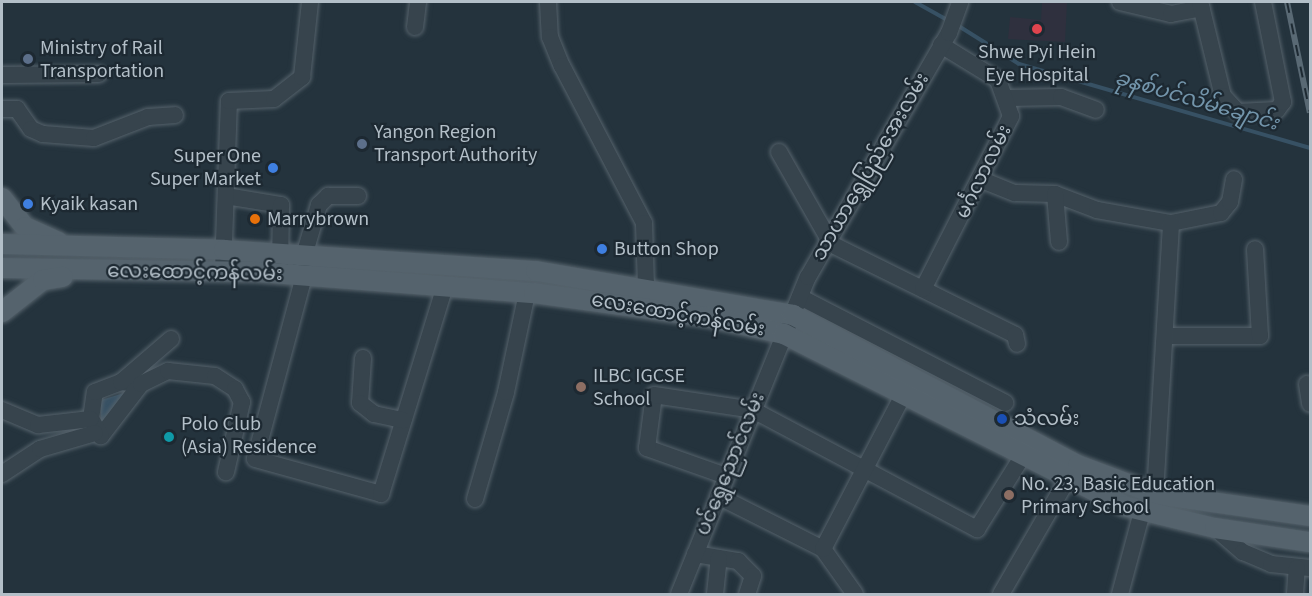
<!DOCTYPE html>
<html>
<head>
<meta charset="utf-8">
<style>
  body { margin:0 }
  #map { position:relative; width:1312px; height:596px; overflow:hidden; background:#24333d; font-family:"Source Sans 3","Noto Sans Myanmar",sans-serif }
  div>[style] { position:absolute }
  .medical>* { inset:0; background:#2f303e }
  .water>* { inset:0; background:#375164 }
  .stream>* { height:4px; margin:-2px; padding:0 2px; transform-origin:2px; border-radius:2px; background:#375164 }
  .roads { filter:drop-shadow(0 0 2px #55626b) drop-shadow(0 0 2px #55626b) }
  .minor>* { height:16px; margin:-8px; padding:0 8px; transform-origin:8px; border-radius:8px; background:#37444d }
  .major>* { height:20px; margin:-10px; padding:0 10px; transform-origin:10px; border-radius:10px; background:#55636d }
  .rail>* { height:6px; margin-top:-3px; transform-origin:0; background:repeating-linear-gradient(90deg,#1d2932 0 11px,#596974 0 22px); box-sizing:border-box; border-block:2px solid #596974 }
  .dots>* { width:16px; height:16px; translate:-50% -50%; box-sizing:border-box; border:3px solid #1d2932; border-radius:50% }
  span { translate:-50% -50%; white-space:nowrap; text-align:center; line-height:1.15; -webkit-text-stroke:4.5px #1d2932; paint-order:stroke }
  .poi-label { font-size:20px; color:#b3bfc8 }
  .left { translate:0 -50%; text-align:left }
  .right { translate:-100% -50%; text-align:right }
  .street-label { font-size:20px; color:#b3bfc8 }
  .water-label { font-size:21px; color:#7395ab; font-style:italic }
  .frame { position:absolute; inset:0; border:3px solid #b3bfc8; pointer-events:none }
</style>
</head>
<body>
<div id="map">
  <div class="medical">
    <i style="clip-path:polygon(1042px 2px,1067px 3px,1065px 42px,1008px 39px,1010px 17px,1041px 20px)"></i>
  </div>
  <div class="water">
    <i style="clip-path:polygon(124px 393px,104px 423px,101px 422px,101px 400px)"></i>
  </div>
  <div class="stream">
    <i style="left:915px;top:2px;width:38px;rotate:29deg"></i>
    <i style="left:957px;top:25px;width:73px;rotate:32.2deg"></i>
    <i style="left:1019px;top:64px;width:303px;rotate:16.1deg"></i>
  </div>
  <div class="roads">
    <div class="minor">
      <i style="left:548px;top:2px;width:35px;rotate:87deg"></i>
      <i style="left:550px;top:37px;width:31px;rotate:68deg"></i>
      <i style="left:562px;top:66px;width:177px;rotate:62.4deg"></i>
      <i style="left:644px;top:223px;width:63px;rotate:88.2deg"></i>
      <i style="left:1120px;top:2px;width:52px;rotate:13.2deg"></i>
      <i style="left:1171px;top:14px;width:31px;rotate:-11deg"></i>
      <i style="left:1200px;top:2px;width:97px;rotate:76.3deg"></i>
      <i style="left:1223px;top:96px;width:22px;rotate:47deg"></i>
      <i style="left:1238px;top:112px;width:39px;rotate:-3deg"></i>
      <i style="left:1277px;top:110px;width:10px;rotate:-53deg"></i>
      <i style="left:1283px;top:102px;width:102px;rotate:-101.3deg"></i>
      <i style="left:415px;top:27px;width:25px;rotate:-83deg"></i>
      <i style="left:2px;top:75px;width:97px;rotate:-0.6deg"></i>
      <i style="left:1008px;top:98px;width:53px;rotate:-1.1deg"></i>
      <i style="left:1061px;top:97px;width:37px;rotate:20deg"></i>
      <i style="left:2px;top:109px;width:15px"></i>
      <i style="left:17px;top:109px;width:24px;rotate:55deg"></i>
      <i style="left:31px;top:129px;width:13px;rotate:23deg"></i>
      <i style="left:43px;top:134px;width:51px;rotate:4.5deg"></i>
      <i style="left:94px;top:138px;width:58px;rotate:-21.3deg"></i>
      <i style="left:148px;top:117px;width:27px;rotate:-4deg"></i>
      <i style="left:779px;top:152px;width:97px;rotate:60.3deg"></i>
      <i style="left:982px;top:180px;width:35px;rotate:22deg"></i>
      <i style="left:1015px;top:193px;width:40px;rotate:1.4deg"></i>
      <i style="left:1055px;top:194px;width:45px;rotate:20.9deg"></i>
      <i style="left:1097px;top:210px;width:75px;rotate:10deg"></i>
      <i style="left:1171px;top:223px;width:51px;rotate:-11.3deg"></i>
      <i style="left:1221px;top:213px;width:14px;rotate:-51deg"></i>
      <i style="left:1230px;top:202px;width:23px;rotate:-80deg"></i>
      <i style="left:1055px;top:194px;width:48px;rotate:85.2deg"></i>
      <i style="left:226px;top:196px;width:56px;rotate:9.3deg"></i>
      <i style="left:281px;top:205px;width:62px;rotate:90.9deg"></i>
      <i style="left:827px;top:242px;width:210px;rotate:26.3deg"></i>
      <i style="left:1015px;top:335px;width:9px;rotate:77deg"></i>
      <i style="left:301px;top:266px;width:64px;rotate:-73.6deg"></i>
      <i style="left:319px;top:205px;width:13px;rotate:-45deg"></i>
      <i style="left:328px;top:196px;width:30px"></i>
      <i style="left:223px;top:271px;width:170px;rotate:-88deg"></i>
      <i style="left:229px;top:101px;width:45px;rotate:-2.5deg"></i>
      <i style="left:274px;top:99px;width:36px;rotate:-38deg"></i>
      <i style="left:302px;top:77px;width:75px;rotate:-83.9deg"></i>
      <i style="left:304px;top:276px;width:189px;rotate:105deg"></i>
      <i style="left:255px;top:459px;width:131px;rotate:15.5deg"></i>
      <i style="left:381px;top:494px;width:218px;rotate:-72.9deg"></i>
      <i style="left:923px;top:289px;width:194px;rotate:-63deg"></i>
      <i style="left:1011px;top:116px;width:38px;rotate:-110deg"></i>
      <i style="left:998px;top:80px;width:67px;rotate:-148.4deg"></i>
      <i style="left:800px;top:297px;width:231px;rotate:27.3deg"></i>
      <i style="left:1168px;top:336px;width:92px"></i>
      <i style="left:1260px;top:336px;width:87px;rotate:-93.3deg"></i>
      <i style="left:363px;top:358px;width:45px;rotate:93.8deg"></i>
      <i style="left:360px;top:403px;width:18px;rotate:38deg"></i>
      <i style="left:374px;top:414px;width:30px;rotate:12deg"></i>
      <i style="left:121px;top:382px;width:20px;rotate:6deg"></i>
      <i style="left:141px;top:384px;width:66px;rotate:127.6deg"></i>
      <i style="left:101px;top:436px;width:20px;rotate:-120deg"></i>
      <i style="left:91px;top:419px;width:27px;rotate:-82deg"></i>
      <i style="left:95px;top:392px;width:28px;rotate:-21deg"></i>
      <i style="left:121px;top:382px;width:66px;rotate:-40.7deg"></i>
      <i style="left:141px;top:384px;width:30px;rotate:-26deg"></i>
      <i style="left:168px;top:371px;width:47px;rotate:6.1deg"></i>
      <i style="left:215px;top:376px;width:24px;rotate:33deg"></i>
      <i style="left:235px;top:389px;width:15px;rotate:62deg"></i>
      <i style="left:242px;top:402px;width:72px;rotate:102.9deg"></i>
      <i style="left:1307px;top:384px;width:20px;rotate:81deg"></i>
      <i style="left:2px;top:410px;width:39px;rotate:23deg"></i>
      <i style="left:38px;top:425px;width:53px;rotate:-6.5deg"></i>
      <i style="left:2px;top:474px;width:45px;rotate:-33.3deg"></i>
      <i style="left:40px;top:449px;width:57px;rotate:-16.2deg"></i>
      <i style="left:726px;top:476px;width:84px;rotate:-160.5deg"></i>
      <i style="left:647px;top:448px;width:53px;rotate:-82.5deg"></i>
      <i style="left:654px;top:395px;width:100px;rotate:8.6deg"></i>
      <i style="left:753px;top:410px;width:254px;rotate:28deg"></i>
      <i style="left:977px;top:529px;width:85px;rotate:-58deg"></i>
      <i style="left:1155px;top:494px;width:271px;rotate:-86.6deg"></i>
      <i style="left:718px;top:496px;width:118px;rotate:26.8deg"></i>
      <i style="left:823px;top:549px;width:55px;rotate:54.6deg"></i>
      <i style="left:475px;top:499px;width:111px;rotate:-73.8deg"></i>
      <i style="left:506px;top:392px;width:101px;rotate:-78deg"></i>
      <i style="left:1215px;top:528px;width:37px;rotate:41deg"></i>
      <i style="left:1243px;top:552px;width:30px;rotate:23deg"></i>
      <i style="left:1271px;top:564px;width:39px;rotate:6deg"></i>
      <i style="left:823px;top:549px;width:174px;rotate:-62.5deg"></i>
      <i style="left:695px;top:554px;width:44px;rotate:9.2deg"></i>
      <i style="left:738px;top:561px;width:21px;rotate:45deg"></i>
      <i style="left:753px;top:576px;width:19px;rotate:108deg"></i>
      <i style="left:679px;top:594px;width:342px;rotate:-67.9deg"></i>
      <i style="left:808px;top:277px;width:282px;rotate:-60deg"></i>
      <i style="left:949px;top:33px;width:33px;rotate:-70deg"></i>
      <i style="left:715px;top:594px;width:36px;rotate:-84deg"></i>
      <i style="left:1001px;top:594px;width:132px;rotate:-59.9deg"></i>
      <i style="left:1120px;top:594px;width:85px;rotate:-75deg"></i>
      <i style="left:1295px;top:594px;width:26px;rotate:-86deg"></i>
    </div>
    <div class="major">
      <i style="left:2px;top:198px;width:37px;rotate:52deg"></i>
      <i style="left:25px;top:227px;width:37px;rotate:24deg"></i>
      <i style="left:2px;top:244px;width:222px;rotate:1.5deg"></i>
      <i style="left:224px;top:250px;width:313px;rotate:3.9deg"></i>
      <i style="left:536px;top:271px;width:261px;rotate:9.7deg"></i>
      <i style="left:793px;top:315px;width:322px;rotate:27.8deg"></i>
      <i style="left:1078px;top:465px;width:82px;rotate:20.6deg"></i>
      <i style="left:1155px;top:494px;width:157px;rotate:8.1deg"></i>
      <i style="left:2px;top:268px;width:256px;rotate:0.9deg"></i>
      <i style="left:258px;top:272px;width:277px;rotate:4.4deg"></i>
      <i style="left:534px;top:293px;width:175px;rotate:7.9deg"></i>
      <i style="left:707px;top:317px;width:79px;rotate:12.4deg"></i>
      <i style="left:784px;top:334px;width:381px;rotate:26.8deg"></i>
      <i style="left:1124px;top:506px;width:94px;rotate:13.6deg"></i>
      <i style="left:1215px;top:528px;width:96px;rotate:8.4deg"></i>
      <i style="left:2px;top:312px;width:52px;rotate:-38deg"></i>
      <i style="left:43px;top:280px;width:20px;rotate:-9deg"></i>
    </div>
  </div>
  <div class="rail">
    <i style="left:1287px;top:2px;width:113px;rotate:78.3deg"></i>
  </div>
  <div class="dots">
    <i style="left:1037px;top:29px;background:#e0444e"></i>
    <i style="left:28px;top:59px;background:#5c6f8a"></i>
    <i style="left:362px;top:144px;background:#5c6f8a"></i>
    <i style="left:273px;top:168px;background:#3f7fe0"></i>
    <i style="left:28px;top:204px;background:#3f7fe0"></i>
    <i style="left:255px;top:219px;background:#e8710a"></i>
    <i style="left:602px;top:249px;background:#3f7fe0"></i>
    <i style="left:581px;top:387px;background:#8d6e63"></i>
    <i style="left:1002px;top:419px;background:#1a4fb4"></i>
    <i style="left:169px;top:437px;background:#0f9aa8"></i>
    <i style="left:1009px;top:495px;background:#8d6e63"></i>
  </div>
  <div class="poi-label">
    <span class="left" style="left:40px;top:60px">Ministry of Rail<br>Transportation</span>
    <span style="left:1037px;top:64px">Shwe Pyi Hein<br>Eye Hospital</span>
    <span class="left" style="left:374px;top:144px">Yangon Region<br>Transport Authority</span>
    <span class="right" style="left:261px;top:168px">Super One<br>Super Market</span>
    <span class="left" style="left:40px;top:204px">Kyaik kasan</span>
    <span class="left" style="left:267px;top:219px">Marrybrown</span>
    <span class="left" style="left:614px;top:249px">Button Shop</span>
    <span class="left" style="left:593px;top:388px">ILBC IGCSE<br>School</span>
    <span class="left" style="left:1014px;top:419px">သံလမ်း</span>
    <span class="left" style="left:181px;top:436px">Polo Club<br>(Asia) Residence</span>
    <span class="left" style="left:1021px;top:496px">No. 23, Basic Education<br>Primary School</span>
  </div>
  <div class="street-label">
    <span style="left:871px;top:167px;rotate:-60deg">သာယာရွှေပြည်အေးလမ်း</span>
    <span style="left:984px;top:172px;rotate:-64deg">မင်္ဂလာလမ်း</span>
    <span style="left:195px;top:273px;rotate:1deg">လေးထောင့်ကန်လမ်း</span>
    <span style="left:678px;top:315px;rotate:10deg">လေးထောင့်ကန်လမ်း</span>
    <span style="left:731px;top:464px;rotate:-68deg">ပင်ရွှေညောင်လမ်း</span>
  </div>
  <div class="water-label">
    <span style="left:1197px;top:100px;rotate:16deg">ခုနစ်ပင်လိမ်ချောင်း</span>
  </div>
  <div class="frame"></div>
</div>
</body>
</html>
